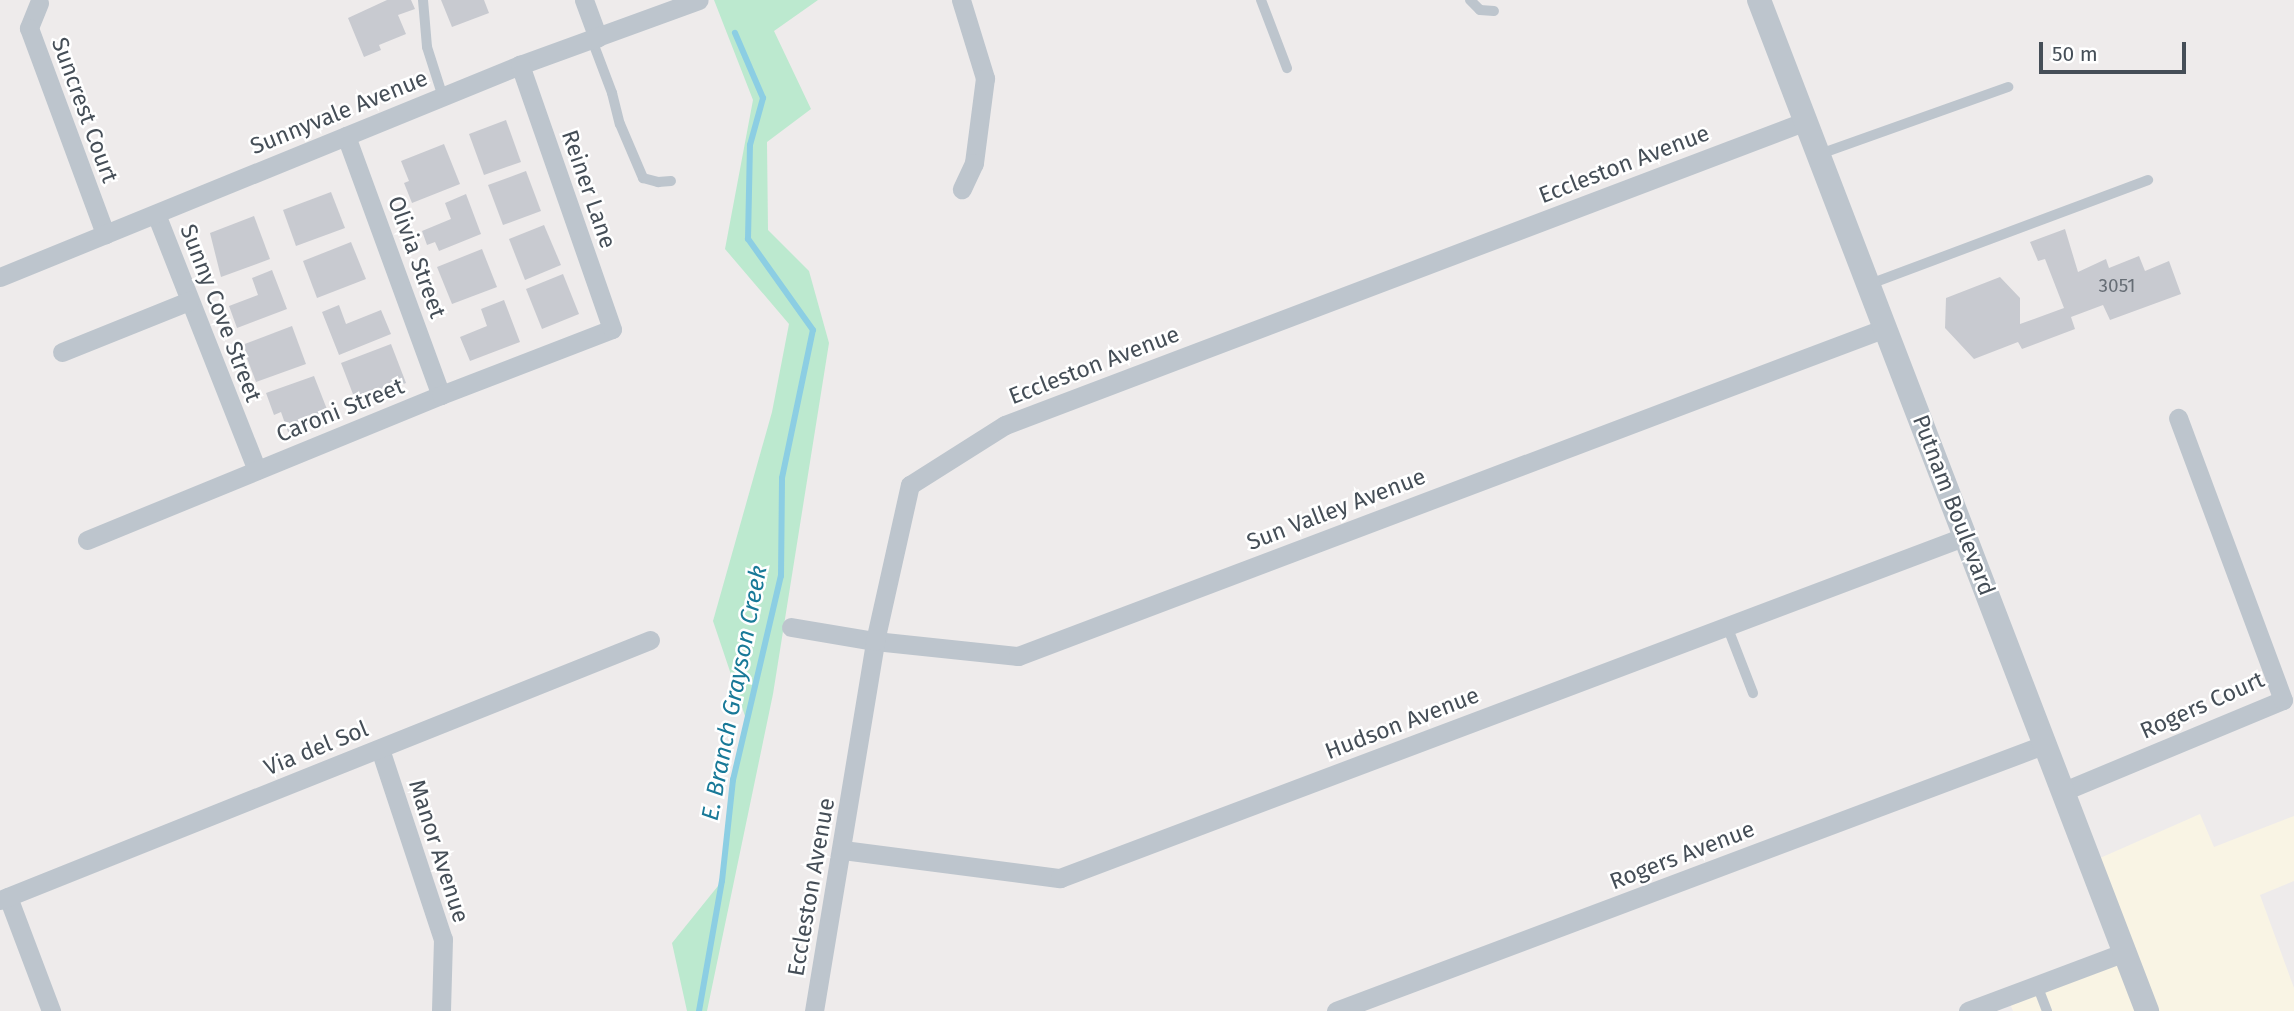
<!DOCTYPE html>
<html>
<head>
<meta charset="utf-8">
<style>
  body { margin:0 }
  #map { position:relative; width:2294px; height:1011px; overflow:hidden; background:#eeebeb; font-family:"Fira Sans",sans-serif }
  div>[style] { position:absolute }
  .commercial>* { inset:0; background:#f9f4e4 }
  .green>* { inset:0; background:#bce9cf }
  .stream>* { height:6px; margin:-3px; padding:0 3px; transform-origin:3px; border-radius:3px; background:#8ccee3 }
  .building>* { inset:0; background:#c8cad0 }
  .service>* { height:10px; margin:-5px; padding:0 5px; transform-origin:5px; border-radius:5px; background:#bdc5cd }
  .minor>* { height:19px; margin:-9.5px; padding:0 9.5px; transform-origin:9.5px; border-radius:9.5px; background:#bdc5cd }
  .tertiary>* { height:24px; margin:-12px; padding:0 12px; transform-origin:12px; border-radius:12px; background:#bdc5cd }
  span { translate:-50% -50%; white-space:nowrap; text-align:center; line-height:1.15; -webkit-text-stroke:5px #fff; paint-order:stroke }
  .number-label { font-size:19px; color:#666d75 }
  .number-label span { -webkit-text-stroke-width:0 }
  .street-label { font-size:23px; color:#454e57 }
  .water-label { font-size:24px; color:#187998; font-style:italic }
  .scale { position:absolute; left:2039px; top:42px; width:147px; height:32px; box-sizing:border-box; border:4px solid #454e57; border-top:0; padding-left:9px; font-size:21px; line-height:24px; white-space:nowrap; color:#454e57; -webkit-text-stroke:5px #fff; paint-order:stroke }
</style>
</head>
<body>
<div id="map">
  <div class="commercial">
    <i style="clip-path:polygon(2200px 814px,2214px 847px,2294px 816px,2294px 881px,2260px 895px,2294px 988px,2294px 1011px,2013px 1011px,2007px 996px,2125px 952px,2091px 862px)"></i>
  </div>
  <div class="green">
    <i style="clip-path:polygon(714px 0,818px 0,774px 31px,811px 109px,767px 142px,768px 230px,809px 271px,829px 343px,773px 694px,707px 1011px,687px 1011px,672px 943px,722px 881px,733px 780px,747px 722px,713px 621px,772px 412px,789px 324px,725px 249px,753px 100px)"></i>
  </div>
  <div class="stream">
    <i style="left:699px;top:1011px;width:132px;rotate:-80deg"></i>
    <i style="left:722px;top:881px;width:102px;rotate:-83.8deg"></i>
    <i style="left:733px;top:780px;width:210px;rotate:-76.8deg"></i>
    <i style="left:781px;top:576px;width:98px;rotate:-89.4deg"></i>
    <i style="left:782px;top:478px;width:151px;rotate:-78.2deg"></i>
    <i style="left:813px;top:330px;width:112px;rotate:-125.5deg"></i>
    <i style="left:748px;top:239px;width:94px;rotate:-88.8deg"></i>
    <i style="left:750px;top:145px;width:49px;rotate:-74.5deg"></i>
    <i style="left:763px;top:98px;width:71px;rotate:-113.3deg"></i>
  </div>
  <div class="building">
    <i style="clip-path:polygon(387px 0,411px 0,415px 9px,398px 15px,406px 34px,379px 45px,381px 50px,364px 57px,348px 18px)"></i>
    <i style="clip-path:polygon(441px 0,484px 0,489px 13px,452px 27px)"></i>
    <i style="clip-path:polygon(506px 120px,521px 162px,484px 175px,469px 134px)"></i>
    <i style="clip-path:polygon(444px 144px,460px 184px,412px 203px,404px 183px,409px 181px,401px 161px)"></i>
    <i style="clip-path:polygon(526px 171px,541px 211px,503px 225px,488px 185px)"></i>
    <i style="clip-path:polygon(331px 192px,345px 228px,296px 246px,283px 210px)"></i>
    <i style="clip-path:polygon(466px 194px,481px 234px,439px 251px,435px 242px,427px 245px,422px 231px,451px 219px,445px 203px)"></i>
    <i style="clip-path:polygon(254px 216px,270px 259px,221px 277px,210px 233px)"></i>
    <i style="clip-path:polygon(544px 225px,561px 265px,525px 280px,509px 239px)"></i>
    <i style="clip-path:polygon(2065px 229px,2078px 272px,2106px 259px,2109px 268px,2139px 256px,2145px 271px,2169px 261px,2181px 294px,2110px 320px,2103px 305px,2071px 317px,2075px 329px,2022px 349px,2018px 342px,1974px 359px,1945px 328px,1946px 298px,2000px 277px,2020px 298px,2020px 324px,2064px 308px,2045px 259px,2038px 261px,2030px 242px)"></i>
    <i style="clip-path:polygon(351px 242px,366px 279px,317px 298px,303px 261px)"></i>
    <i style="clip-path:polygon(482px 249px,497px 287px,452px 304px,437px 267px)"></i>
    <i style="clip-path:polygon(272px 270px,287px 309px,237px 328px,229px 306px,258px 295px,252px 278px)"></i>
    <i style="clip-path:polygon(563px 274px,579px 314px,542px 329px,526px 289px)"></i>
    <i style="clip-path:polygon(504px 300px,520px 342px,470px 361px,460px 337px,487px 326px,481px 309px)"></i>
    <i style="clip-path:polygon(339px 305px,346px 324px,381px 310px,391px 334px,339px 355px,322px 312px)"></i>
    <i style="clip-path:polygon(292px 326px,306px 364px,256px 382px,242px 345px)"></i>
    <i style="clip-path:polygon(391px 344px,406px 383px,356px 402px,341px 363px)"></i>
    <i style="clip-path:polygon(314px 376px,330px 417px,288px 432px,281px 412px,274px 415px,266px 393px)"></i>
  </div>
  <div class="service">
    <i style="left:423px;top:0;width:47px;rotate:85.1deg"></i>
    <i style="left:427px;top:47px;width:52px;rotate:72.3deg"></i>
    <i style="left:1261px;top:0;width:73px;rotate:69.1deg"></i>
    <i style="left:1470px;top:0;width:14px;rotate:45deg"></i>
    <i style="left:1480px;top:10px;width:14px;rotate:4deg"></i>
    <i style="left:592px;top:40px;width:57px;rotate:69.3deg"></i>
    <i style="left:612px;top:93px;width:32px;rotate:76deg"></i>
    <i style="left:620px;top:124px;width:59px;rotate:66.9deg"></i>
    <i style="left:643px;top:178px;width:16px;rotate:15deg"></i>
    <i style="left:658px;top:182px;width:13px;rotate:-4deg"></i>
    <i style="left:1820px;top:154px;width:200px;rotate:-19.6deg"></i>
    <i style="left:1870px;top:284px;width:297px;rotate:-20.5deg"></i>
    <i style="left:1727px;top:626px;width:72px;rotate:68.8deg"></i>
    <i style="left:2037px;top:985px;width:28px;rotate:69deg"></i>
  </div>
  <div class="minor">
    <i style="left:584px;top:0;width:40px;rotate:69.8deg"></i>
    <i style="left:961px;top:0;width:82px;rotate:72.9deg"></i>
    <i style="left:985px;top:78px;width:86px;rotate:97.4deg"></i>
    <i style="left:974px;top:163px;width:29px;rotate:115deg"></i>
    <i style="left:39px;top:3px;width:27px;rotate:112deg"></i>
    <i style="left:29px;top:28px;width:220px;rotate:69.7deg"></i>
    <i style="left:346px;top:136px;width:276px;rotate:69.9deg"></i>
    <i style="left:156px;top:214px;width:275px;rotate:68.5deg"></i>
    <i style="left:0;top:277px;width:562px;rotate:-22.18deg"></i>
    <i style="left:520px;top:65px;width:190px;rotate:-20deg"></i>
    <i style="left:62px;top:352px;width:137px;rotate:-21.9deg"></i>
    <i style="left:87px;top:540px;width:383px;rotate:-22.3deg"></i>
    <i style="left:441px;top:395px;width:183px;rotate:-21.1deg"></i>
    <i style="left:612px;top:329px;width:280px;rotate:-109.2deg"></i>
    <i style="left:791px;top:627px;width:85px;rotate:9.5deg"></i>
    <i style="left:875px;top:641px;width:144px;rotate:6deg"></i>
    <i style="left:1018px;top:656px;width:927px;rotate:-20.72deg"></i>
    <i style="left:380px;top:749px;width:200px;rotate:71.7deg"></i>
    <i style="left:443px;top:939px;width:72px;rotate:91.6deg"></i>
    <i style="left:2064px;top:791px;width:237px;rotate:-22.6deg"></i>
    <i style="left:2283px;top:700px;width:301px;rotate:-110.4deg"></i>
    <i style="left:843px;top:850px;width:219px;rotate:7.4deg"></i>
    <i style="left:1060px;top:878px;width:968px;rotate:-20.68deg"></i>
    <i style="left:8px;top:897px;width:122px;rotate:69.3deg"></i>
    <i style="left:0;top:900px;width:700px;rotate:-21.8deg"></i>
    <i style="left:814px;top:1011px;width:375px;rotate:-80.6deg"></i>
    <i style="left:875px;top:641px;width:160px;rotate:-77.4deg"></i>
    <i style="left:910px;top:485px;width:112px;rotate:-32.3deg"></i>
    <i style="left:1005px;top:425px;width:857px;rotate:-20.78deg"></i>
    <i style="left:1336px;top:1011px;width:759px;rotate:-20.61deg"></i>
    <i style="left:1968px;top:1011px;width:168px;rotate:-20.6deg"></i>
  </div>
  <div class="tertiary">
    <i style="left:1759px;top:0;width:1083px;rotate:69deg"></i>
  </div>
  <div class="number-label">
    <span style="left:2117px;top:286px">3051</span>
  </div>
  <div class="street-label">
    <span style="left:85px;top:110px;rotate:70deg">Suncrest Court</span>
    <span style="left:339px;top:112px;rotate:-22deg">Sunnyvale Avenue</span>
    <span style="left:1624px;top:164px;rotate:-21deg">Eccleston Avenue</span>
    <span style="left:589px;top:189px;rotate:71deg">Reiner Lane</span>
    <span style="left:417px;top:257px;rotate:70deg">Olivia Street</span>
    <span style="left:221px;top:313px;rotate:69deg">Sunny Cove Street</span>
    <span style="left:1094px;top:365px;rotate:-21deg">Eccleston Avenue</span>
    <span style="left:340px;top:410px;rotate:-22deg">Caroni Street</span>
    <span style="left:1954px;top:505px;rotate:69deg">Putnam Boulevard</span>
    <span style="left:1336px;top:509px;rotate:-21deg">Sun Valley Avenue</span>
    <span style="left:2202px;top:705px;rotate:-24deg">Rogers Court</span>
    <span style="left:1402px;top:723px;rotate:-21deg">Hudson Avenue</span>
    <span style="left:316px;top:748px;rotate:-22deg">Via del Sol</span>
    <span style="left:439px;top:851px;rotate:72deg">Manor Avenue</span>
    <span style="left:1682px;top:855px;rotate:-21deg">Rogers Avenue</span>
    <span style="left:811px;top:887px;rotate:-80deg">Eccleston Avenue</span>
  </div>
  <div class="water-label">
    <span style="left:735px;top:693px;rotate:-79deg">E. Branch Grayson Creek</span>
  </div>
  <div class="scale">50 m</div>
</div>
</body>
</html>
